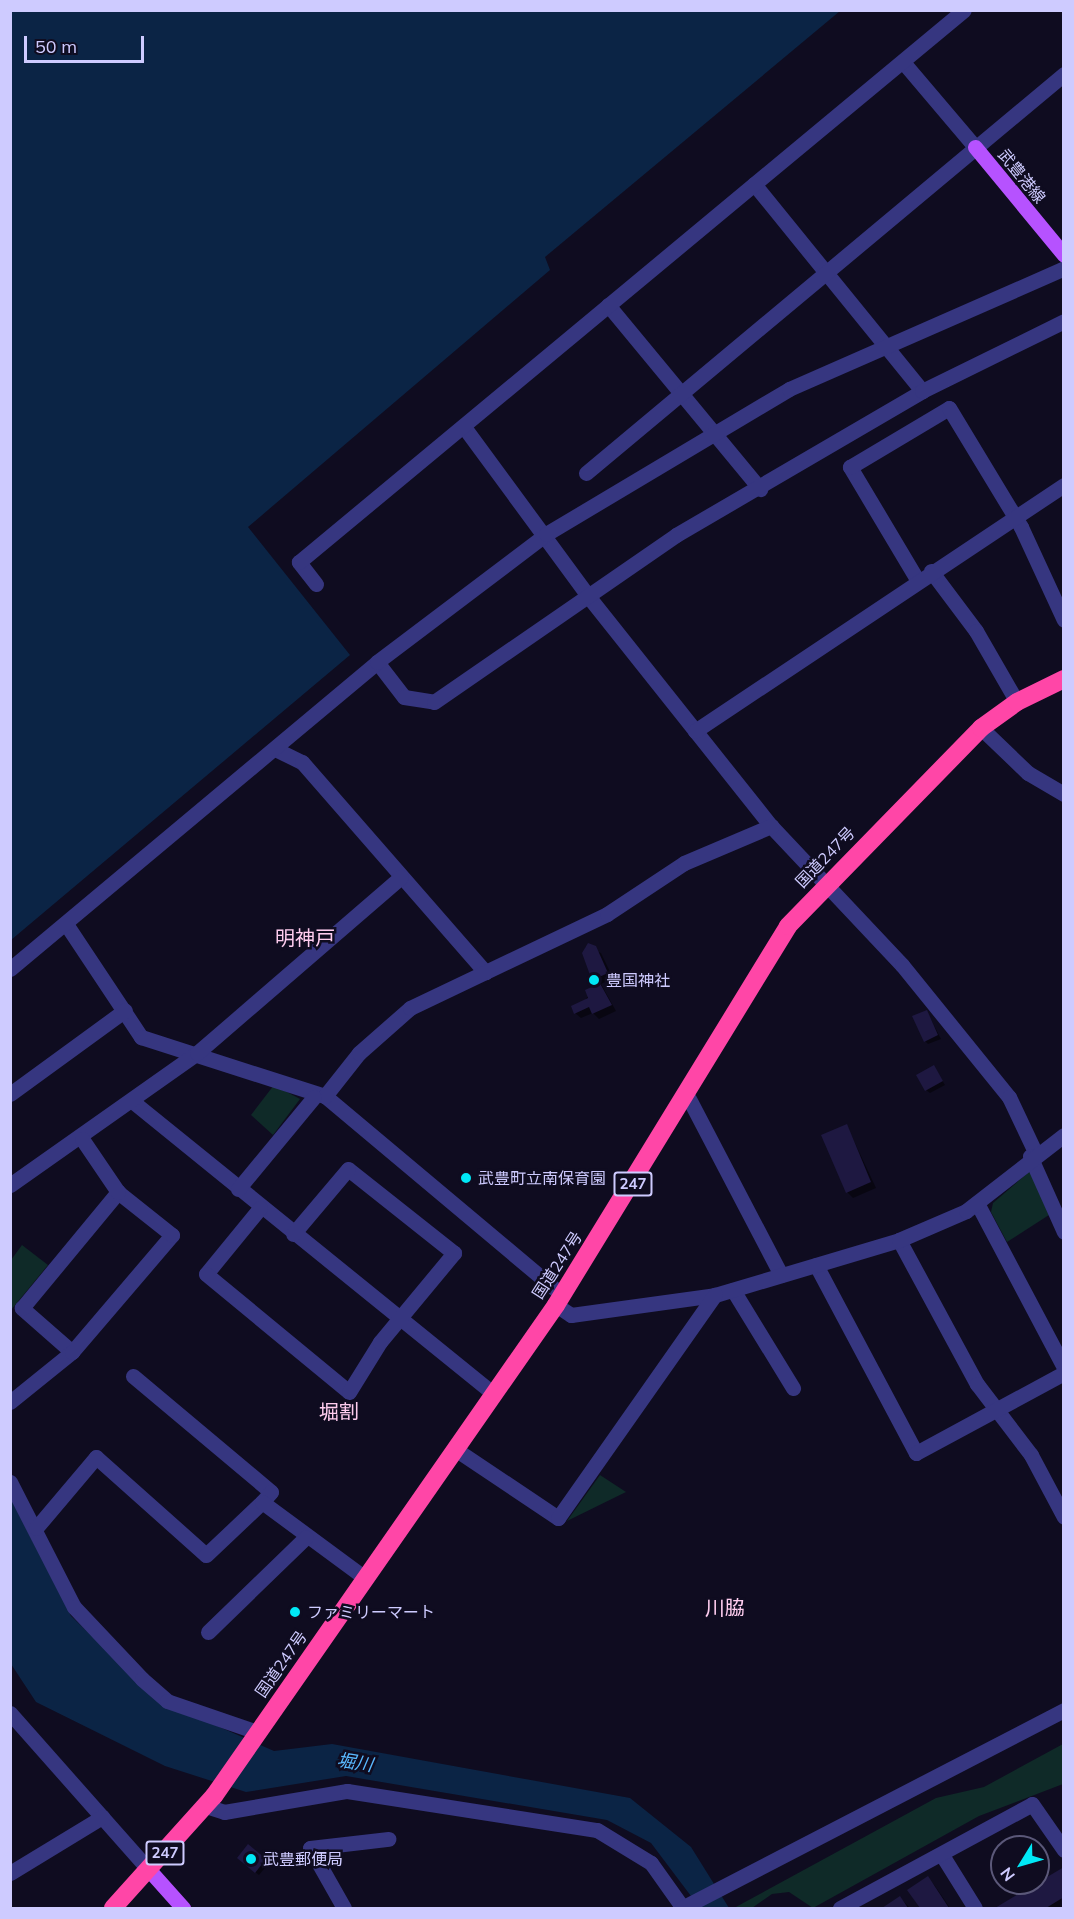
<!DOCTYPE html>
<html>
<head>
<meta charset="utf-8">
<style>
  body { margin:0 }
  #map { position:relative; width:1074px; height:1919px; overflow:hidden; background:#0f0c20; font-family:Mulish,"Noto Sans JP",sans-serif }
  div>[style] { position:absolute }
  .green>* { inset:0; background:#0f2a28 }
  .water>* { inset:0; background:#0b2445 }
  .shadow>* { inset:0; background:#0007 }
  .building>* { inset:0; background:#1e1841 }
  .minor>* { height:15px; margin:-7.5px; padding:0 7.5px; transform-origin:7.5px; border-radius:7.5px; background:#363680 }
  .major>* { height:15px; margin:-7.5px; padding:0 7.5px; transform-origin:7.5px; border-radius:7.5px; background:#b652ff }
  .highway>* { height:18px; margin:-9px; padding:0 9px; transform-origin:9px; border-radius:9px; background:#ff46a7 }
  .dots>* { width:16px; height:16px; translate:-50% -50%; box-sizing:border-box; border:3px solid #0f0c20; border-radius:50% }
  span { translate:-50% -50%; white-space:nowrap; text-align:center; line-height:1.15; -webkit-text-stroke:5px #0f0c20; paint-order:stroke }
  .shield-label span { padding:2px 4px; background:#0f0c20; border:2px solid; border-radius:4px; -webkit-text-stroke-width:0 }
  .shield-label { font-size:15px; color:#cecbff; font-weight:700 }
  .street-label { font-size:16px; color:#cecbff }
  .poi-label { font-size:16px; color:#cecbff }
  .left { translate:0 -50%; text-align:left }
  .water-label { font-size:18px; color:#59b9ff; font-style:italic }
  .quarter-label { font-size:20px; color:#ffcdef }
  .frame { position:absolute; inset:0; border:12px solid #cecbff; pointer-events:none }
  .north { position:absolute; left:990px; top:1835px; width:60px; height:60px; box-sizing:border-box; background:#0f0c20; border:2px solid #5b5879; border-radius:50%; rotate:233deg; font-size:16px; font-weight:700; line-height:24px; text-align:center; color:#cecbff }
  .north::after { content:''; display:block; margin:auto; width:21px; height:27px; background:#00e8f6; clip-path:polygon(50% 0,100% 100%,50% 72%,0 100%) }
  .scale { position:absolute; left:24px; top:36px; width:120px; height:27px; box-sizing:border-box; border:3px solid #cecbff; border-top:0; padding-left:8px; font-size:18px; line-height:21px; white-space:nowrap; color:#cecbff; -webkit-text-stroke:4px #0f0c20; paint-order:stroke }
</style>
</head>
<body>
<div id="map">
  <div class="green">
    <i style="clip-path:polygon(274px 1085px,300px 1099px,273px 1135px,251px 1115px)"></i>
    <i style="clip-path:polygon(1030px 1171px,1049px 1215px,1007px 1242px,991px 1212px,993px 1203px)"></i>
    <i style="clip-path:polygon(22px 1245px,48px 1265px,11px 1310px,11px 1260px)"></i>
    <i style="clip-path:polygon(600px 1475px,626px 1492px,567px 1521px)"></i>
    <i style="clip-path:polygon(1063px 1744px,1063px 1784px,979px 1816px,813px 1908px,789px 1892px,772px 1894px,752px 1908px,734px 1908px,936px 1798px,984px 1787px)"></i>
  </div>
  <div class="water">
    <i style="clip-path:polygon(11px 10px,840px 11px,545px 257px,550px 270px,248px 527px,350px 655px,11px 940px)"></i>
    <i style="clip-path:polygon(10px 1497px,71px 1616px,158px 1700px,274px 1751px,332px 1744px,630px 1798px,691px 1847px,729px 1908px,700px 1908px,651px 1843px,607px 1820px,346px 1776px,246px 1792px,165px 1766px,36px 1702px,11px 1664px)"></i>
  </div>
  <div class="shadow">
    <i style="clip-path:polygon(585px 947px,601px 953px,613px 978px,601px 984px,616px 1011px,599px 1019px,593px 1013px,581px 1018px,575px 1013px,595px 987px)"></i>
    <i style="clip-path:polygon(927px 1012px,941px 1039px,928px 1044px,925px 1041px)"></i>
    <i style="clip-path:polygon(934px 1067px,945px 1085px,930px 1093px,926px 1090px)"></i>
    <i style="clip-path:polygon(847px 1126px,876px 1188px,853px 1198px,847px 1192px)"></i>
    <i style="clip-path:polygon(265px 1860px,269px 1863px,259px 1875px,242px 1862px)"></i>
    <i style="clip-path:polygon(1064px 1868px,1060px 1908px,998px 1908px)"></i>
    <i style="clip-path:polygon(928px 1878px,935px 1886px,950px 1908px,921px 1908px,909px 1890px)"></i>
    <i style="clip-path:polygon(900px 1898px,910px 1908px,884px 1908px)"></i>
  </div>
  <div class="building">
    <i style="clip-path:polygon(588px 943px,596px 946px,608px 973px,597px 978px,612px 1005px,592px 1014px,589px 1007px,574px 1014px,571px 1006px,588px 998px,585px 990px,594px 986px,582px 953px)"></i>
    <i style="clip-path:polygon(927px 1010px,938px 1035px,924px 1042px,912px 1016px)"></i>
    <i style="clip-path:polygon(934px 1065px,943px 1081px,925px 1091px,916px 1075px)"></i>
    <i style="clip-path:polygon(847px 1124px,871px 1182px,846px 1193px,821px 1135px)"></i>
    <i style="clip-path:polygon(248px 1844px,266px 1859px,255px 1873px,237px 1858px)"></i>
    <i style="clip-path:polygon(1064px 1867px,1064px 1897px,1046px 1908px,995px 1908px)"></i>
    <i style="clip-path:polygon(928px 1876px,949px 1908px,920px 1908px,907px 1890px)"></i>
    <i style="clip-path:polygon(900px 1896px,908px 1908px,882px 1908px)"></i>
  </div>
  <div class="minor">
    <i style="left:903px;top:62px;width:111px;rotate:49.7deg"></i>
    <i style="left:754px;top:184px;width:267px;rotate:50.9deg"></i>
    <i style="left:608px;top:305px;width:239px;rotate:50.4deg"></i>
    <i style="left:464px;top:427px;width:210px;rotate:53.7deg"></i>
    <i style="left:588px;top:596px;width:294px;rotate:51.5deg"></i>
    <i style="left:771px;top:826px;width:191px;rotate:46.7deg"></i>
    <i style="left:902px;top:965px;width:170px;rotate:51deg"></i>
    <i style="left:1009px;top:1097px;width:61px;rotate:64.7deg"></i>
    <i style="left:586px;top:473px;width:623px;rotate:-39.85deg"></i>
    <i style="left:931px;top:571px;width:75px;rotate:53.1deg"></i>
    <i style="left:976px;top:631px;width:82px;rotate:60deg"></i>
    <i style="left:918px;top:581px;width:133px;rotate:-120.8deg"></i>
    <i style="left:850px;top:467px;width:115px;rotate:-30.8deg"></i>
    <i style="left:949px;top:408px;width:139px;rotate:58.8deg"></i>
    <i style="left:1021px;top:527px;width:102px;rotate:65.2deg"></i>
    <i style="left:316px;top:584px;width:28px;rotate:-128deg"></i>
    <i style="left:299px;top:562px;width:864px;rotate:-39.7deg"></i>
    <i style="left:377px;top:662px;width:44px;rotate:52.4deg"></i>
    <i style="left:404px;top:697px;width:30px;rotate:9deg"></i>
    <i style="left:434px;top:702px;width:294px;rotate:-34.6deg"></i>
    <i style="left:676px;top:535px;width:285px;rotate:-30.3deg"></i>
    <i style="left:922px;top:391px;width:158px;rotate:-26.2deg"></i>
    <i style="left:981px;top:728px;width:65px;rotate:43.8deg"></i>
    <i style="left:1028px;top:773px;width:42px;rotate:30.3deg"></i>
    <i style="left:695px;top:731px;width:443px;rotate:-33.7deg"></i>
    <i style="left:275px;top:749px;width:30px;rotate:26deg"></i>
    <i style="left:302px;top:762px;width:279px;rotate:48.9deg"></i>
    <i style="left:66px;top:924px;width:136px;rotate:56.4deg"></i>
    <i style="left:141px;top:1037px;width:193px;rotate:17.8deg"></i>
    <i style="left:325px;top:1096px;width:309px;rotate:40deg"></i>
    <i style="left:10px;top:969px;width:478px;rotate:-39.9deg"></i>
    <i style="left:377px;top:662px;width:212px;rotate:-37.1deg"></i>
    <i style="left:546px;top:534px;width:283px;rotate:-30.8deg"></i>
    <i style="left:789px;top:389px;width:300px;rotate:-23.7deg"></i>
    <i style="left:10px;top:1094px;width:142px;rotate:-36.1deg"></i>
    <i style="left:687px;top:1095px;width:203px;rotate:62.4deg"></i>
    <i style="left:325px;top:1096px;width:55px;rotate:-51.7deg"></i>
    <i style="left:359px;top:1053px;width:68px;rotate:-41.4deg"></i>
    <i style="left:410px;top:1008px;width:218px;rotate:-25.5deg"></i>
    <i style="left:607px;top:914px;width:92px;rotate:-33.5deg"></i>
    <i style="left:684px;top:863px;width:95px;rotate:-23deg"></i>
    <i style="left:132px;top:1101px;width:466px;rotate:39deg"></i>
    <i style="left:1030px;top:1156px;width:83px;rotate:65.9deg"></i>
    <i style="left:10px;top:1185px;width:229px;rotate:-35.2deg"></i>
    <i style="left:197px;top:1053px;width:269px;rotate:-40.8deg"></i>
    <i style="left:238px;top:1189px;width:119px;rotate:-50.4deg"></i>
    <i style="left:977px;top:1203px;width:186px;rotate:62.1deg"></i>
    <i style="left:260px;top:1208px;width:85px;rotate:129.3deg"></i>
    <i style="left:206px;top:1274px;width:185px;rotate:39.5deg"></i>
    <i style="left:349px;top:1392px;width:59px;rotate:-58.2deg"></i>
    <i style="left:380px;top:1342px;width:116px;rotate:-50.3deg"></i>
    <i style="left:454px;top:1253px;width:135px;rotate:-141.6deg"></i>
    <i style="left:348px;top:1169px;width:85px;rotate:130.2deg"></i>
    <i style="left:899px;top:1240px;width:164px;rotate:61.6deg"></i>
    <i style="left:977px;top:1384px;width:89px;rotate:52.7deg"></i>
    <i style="left:1031px;top:1455px;width:70px;rotate:62deg"></i>
    <i style="left:816px;top:1265px;width:213px;rotate:62deg"></i>
    <i style="left:916px;top:1453px;width:168px;rotate:-28.4deg"></i>
    <i style="left:733px;top:1290px;width:115px;rotate:58.5deg"></i>
    <i style="left:556px;top:1305px;width:18px;rotate:34deg"></i>
    <i style="left:571px;top:1315px;width:145px;rotate:-7.9deg"></i>
    <i style="left:715px;top:1295px;width:192px;rotate:-16.6deg"></i>
    <i style="left:899px;top:1240px;width:73px;rotate:-23.4deg"></i>
    <i style="left:966px;top:1211px;width:124px;rotate:-37.8deg"></i>
    <i style="left:72px;top:1352px;width:67px;rotate:-138.7deg"></i>
    <i style="left:22px;top:1308px;width:151px;rotate:-50.4deg"></i>
    <i style="left:133px;top:1376px;width:180px;rotate:40deg"></i>
    <i style="left:271px;top:1492px;width:13px;rotate:132deg"></i>
    <i style="left:10px;top:1402px;width:80px;rotate:-38.9deg"></i>
    <i style="left:72px;top:1352px;width:154px;rotate:-49.5deg"></i>
    <i style="left:172px;top:1235px;width:69px;rotate:-141.5deg"></i>
    <i style="left:118px;top:1192px;width:64px;rotate:-124.2deg"></i>
    <i style="left:455px;top:1449px;width:124px;rotate:33.8deg"></i>
    <i style="left:558px;top:1518px;width:273px;rotate:-54.9deg"></i>
    <i style="left:10px;top:1482px;width:140px;rotate:62.9deg"></i>
    <i style="left:74px;top:1607px;width:99px;rotate:46.6deg"></i>
    <i style="left:142px;top:1679px;width:33px;rotate:41deg"></i>
    <i style="left:167px;top:1701px;width:95px;rotate:19deg"></i>
    <i style="left:36px;top:1528px;width:93px;rotate:-49.8deg"></i>
    <i style="left:96px;top:1457px;width:147px;rotate:41.7deg"></i>
    <i style="left:206px;top:1555px;width:77px;rotate:-43.4deg"></i>
    <i style="left:262px;top:1502px;width:128px;rotate:36.4deg"></i>
    <i style="left:208px;top:1632px;width:136px;rotate:-44.1deg"></i>
    <i style="left:10px;top:1713px;width:211px;rotate:48.5deg"></i>
    <i style="left:206px;top:1806px;width:19px;rotate:18deg"></i>
    <i style="left:224px;top:1812px;width:125px;rotate:-9.7deg"></i>
    <i style="left:347px;top:1791px;width:253px;rotate:8.9deg"></i>
    <i style="left:597px;top:1830px;width:63px;rotate:31.4deg"></i>
    <i style="left:651px;top:1863px;width:55px;rotate:54.6deg"></i>
    <i style="left:942px;top:1855px;width:62px;rotate:58.1deg"></i>
    <i style="left:10px;top:1873px;width:108px;rotate:-31.3deg"></i>
    <i style="left:344px;top:1908px;width:69px;rotate:-119.5deg"></i>
    <i style="left:310px;top:1848px;width:79px;rotate:-6.6deg"></i>
    <i style="left:682px;top:1908px;width:430px;rotate:-27.4deg"></i>
    <i style="left:840px;top:1908px;width:218px;rotate:-28.4deg"></i>
    <i style="left:1032px;top:1804px;width:56px;rotate:55.2deg"></i>
  </div>
  <div class="major">
    <i style="left:975px;top:147px;width:140px;rotate:50.5deg"></i>
    <i style="left:150px;top:1871px;width:50px;rotate:48.3deg"></i>
  </div>
  <div class="highway">
    <i style="left:113px;top:1908px;width:151px;rotate:-48deg"></i>
    <i style="left:214px;top:1796px;width:598px;rotate:-55.14deg"></i>
    <i style="left:556px;top:1305px;width:444px;rotate:-58.5deg"></i>
    <i style="left:788px;top:926px;width:277px;rotate:-45.7deg"></i>
    <i style="left:981px;top:728px;width:44px;rotate:-35.8deg"></i>
    <i style="left:1017px;top:702px;width:52px;rotate:-26.1deg"></i>
  </div>
  <div class="dots">
    <i style="left:594px;top:980px;background:#00e8f6"></i>
    <i style="left:466px;top:1178px;background:#00e8f6"></i>
    <i style="left:295px;top:1612px;background:#00e8f6"></i>
    <i style="left:251px;top:1859px;background:#00e8f6"></i>
  </div>
  <div class="shield-label">
    <span style="left:633px;top:1184px">247</span>
    <span style="left:165px;top:1853px">247</span>
  </div>
  <div class="street-label">
    <span style="left:1022px;top:176px;rotate:51deg">武豊港線</span>
    <span style="left:825px;top:857px;rotate:-46deg">国道247号</span>
    <span style="left:557px;top:1265px;rotate:-57deg">国道247号</span>
    <span style="left:281px;top:1664px;rotate:-55deg">国道247号</span>
  </div>
  <div class="poi-label">
    <span class="left" style="left:606px;top:980px">豊国神社</span>
    <span class="left" style="left:478px;top:1178px">武豊町立南保育園</span>
    <span class="left" style="left:307px;top:1612px">ファミリーマート</span>
    <span class="left" style="left:263px;top:1859px">武豊郵便局</span>
  </div>
  <div class="water-label">
    <span style="left:355px;top:1763px;rotate:9deg">堀川</span>
  </div>
  <div class="quarter-label">
    <span style="left:305px;top:937px">明神戸</span>
    <span style="left:339px;top:1411px">堀割</span>
    <span style="left:725px;top:1607px">川脇</span>
  </div>
  <div class="frame"></div>
  <div class="north">N</div>
  <div class="scale">50 m</div>
</div>
</body>
</html>
